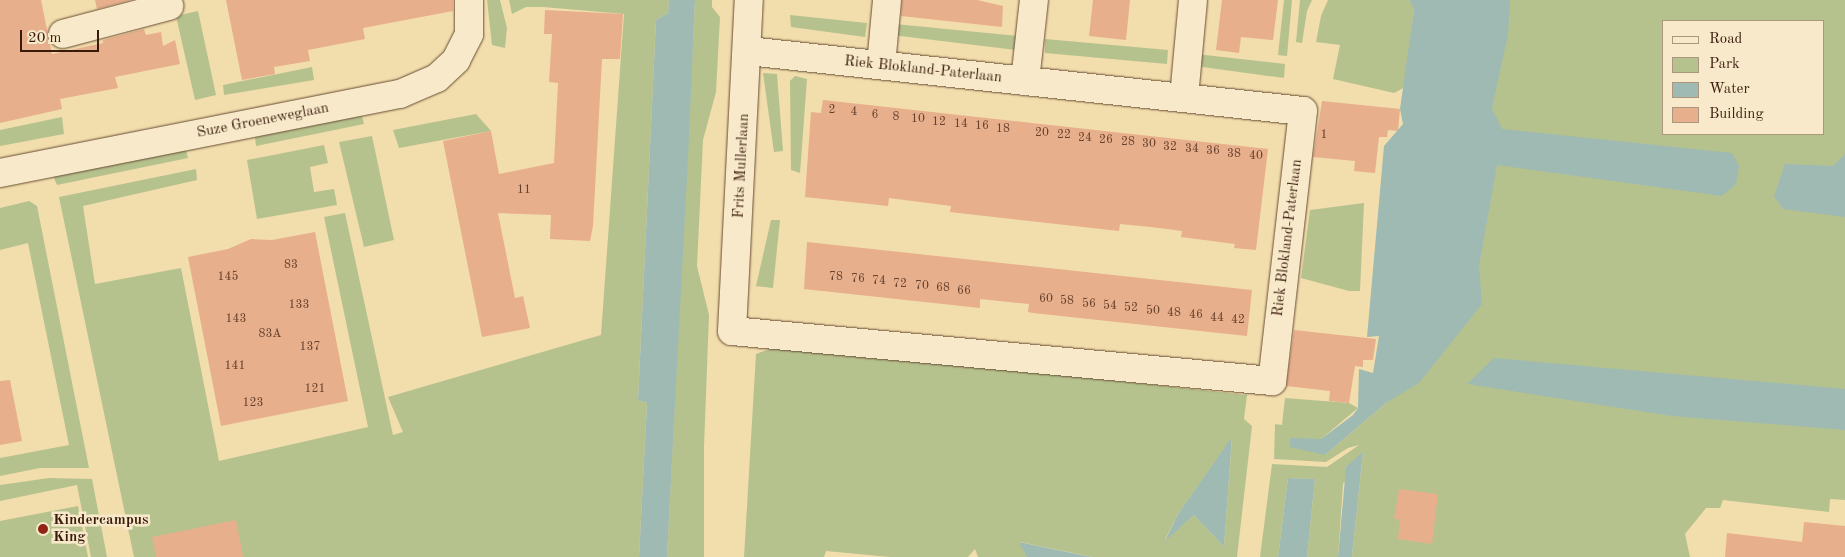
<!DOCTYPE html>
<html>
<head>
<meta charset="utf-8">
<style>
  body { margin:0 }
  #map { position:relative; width:1845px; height:557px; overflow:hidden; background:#f2ddac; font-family:"Old Standard TT",serif }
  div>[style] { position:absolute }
  .green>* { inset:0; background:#b6c28d }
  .water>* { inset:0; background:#9ebab3 }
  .building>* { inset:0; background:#e8af8c }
  .roads { filter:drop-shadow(0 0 1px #674c34) drop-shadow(0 0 1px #674c34) }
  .minor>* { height:28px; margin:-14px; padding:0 14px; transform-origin:14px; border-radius:14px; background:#f7e9c9 }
  .dots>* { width:14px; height:14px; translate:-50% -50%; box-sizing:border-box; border:2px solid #f7e9c9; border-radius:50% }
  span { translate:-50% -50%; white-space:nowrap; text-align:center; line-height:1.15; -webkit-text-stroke:5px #f7e9c9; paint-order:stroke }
  .number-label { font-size:12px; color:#65402c }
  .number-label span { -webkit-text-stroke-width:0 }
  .street-label { font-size:15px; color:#391b0c }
  .poi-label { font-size:15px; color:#391b0c; font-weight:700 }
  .left { translate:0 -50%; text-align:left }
  .legend { position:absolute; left:1662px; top:20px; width:162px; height:115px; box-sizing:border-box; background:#f7e9c9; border:1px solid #ab977d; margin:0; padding:6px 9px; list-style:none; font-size:15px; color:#391b0c }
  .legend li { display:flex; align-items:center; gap:10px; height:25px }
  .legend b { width:25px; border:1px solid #ab977d }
  .scale { position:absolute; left:20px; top:30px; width:79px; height:22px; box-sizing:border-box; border:2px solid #391b0c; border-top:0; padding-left:6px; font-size:15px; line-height:18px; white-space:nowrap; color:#391b0c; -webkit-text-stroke:4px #f7e9c9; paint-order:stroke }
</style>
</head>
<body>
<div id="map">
  <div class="green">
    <i style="clip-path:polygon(487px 0,500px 0,507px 28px,505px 48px,492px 45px)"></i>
    <i style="clip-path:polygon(509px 0,669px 0,668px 13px,656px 20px,638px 400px,647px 403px,639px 557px,134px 557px,59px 197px,196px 169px,197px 180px,83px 206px,95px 284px,181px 268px,219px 461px,368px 427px,324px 217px,345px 213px,393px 435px,403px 432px,388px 397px,601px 335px,624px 14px,543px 7px,526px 7px,512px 14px)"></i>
    <i style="clip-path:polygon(695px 0,712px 0,712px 7px,720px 17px,716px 92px,703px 140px,697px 266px,709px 315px,704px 447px,704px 557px,667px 557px)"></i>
    <i style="clip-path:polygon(1284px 0,1292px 0,1287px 56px,1278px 55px)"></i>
    <i style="clip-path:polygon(1300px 0,1312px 0,1307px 11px,1302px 43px,1296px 42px)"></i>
    <i style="clip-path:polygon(1328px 0,1409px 0,1414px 8px,1405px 87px,1394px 93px,1333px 79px,1340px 45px,1316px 42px,1321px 16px)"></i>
    <i style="clip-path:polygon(evenodd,1430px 0,1845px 0,1845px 500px,1830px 499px,1829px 512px,1723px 500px,1720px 508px,1706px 508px,1685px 534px,1690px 557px,1352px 557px,1363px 452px,1343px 484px,1338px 557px,1307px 557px,1315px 479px,1288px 478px,1278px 557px,1260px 557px,1272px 464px,1327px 467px,1359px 445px,1348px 448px,1326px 462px,1274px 459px,1275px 424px,1282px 425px,1285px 398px,1349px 403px,1358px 408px,1321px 439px,1325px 455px,1386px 403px,1430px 0,1664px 21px,1824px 21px,1824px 134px,1664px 134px,1664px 21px)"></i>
    <i style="clip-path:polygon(198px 11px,216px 95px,195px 100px,176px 16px)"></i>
    <i style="clip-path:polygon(790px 15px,867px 23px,865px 37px,791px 27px)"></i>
    <i style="clip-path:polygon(895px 24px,1018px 36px,1016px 50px,892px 35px)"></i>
    <i style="clip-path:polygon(1045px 39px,1168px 50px,1167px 64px,1045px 53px)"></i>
    <i style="clip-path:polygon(1196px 54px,1285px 64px,1284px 78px,1195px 66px)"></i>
    <i style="clip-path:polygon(312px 67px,314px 80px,224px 95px,223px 85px)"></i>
    <i style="clip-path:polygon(763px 73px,777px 74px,783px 151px,774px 152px)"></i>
    <i style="clip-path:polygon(795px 76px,807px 79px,800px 173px,791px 170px,790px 81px)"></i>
    <i style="clip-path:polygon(476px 114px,491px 131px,399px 148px,393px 130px)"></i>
    <i style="clip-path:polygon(362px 116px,364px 124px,256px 146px,255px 137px)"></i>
    <i style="clip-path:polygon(62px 117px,64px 134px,0 146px,0 130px)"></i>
    <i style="clip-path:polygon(372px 136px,394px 240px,364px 247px,339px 142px)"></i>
    <i style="clip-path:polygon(324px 145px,328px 163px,310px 167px,314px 192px,334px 189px,337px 205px,257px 219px,247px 160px)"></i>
    <i style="clip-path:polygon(186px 150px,188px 158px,57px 185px,53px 176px)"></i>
    <i style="clip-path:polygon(29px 201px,37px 206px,89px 468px,40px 468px,0 476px,0 458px,69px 445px,28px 243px,0 250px,0 208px)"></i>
    <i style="clip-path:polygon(1364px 203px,1360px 291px,1349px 291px,1301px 278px,1310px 210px)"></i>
    <i style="clip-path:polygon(771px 220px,780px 220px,773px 288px,756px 286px)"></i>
    <i style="clip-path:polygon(evenodd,782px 344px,1247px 395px,1244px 419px,1252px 426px,1237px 557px,1093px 557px,1020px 542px,1027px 557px,978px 557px,975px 549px,968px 557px,890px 557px,826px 551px,824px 557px,744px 557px,756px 354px,782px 344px,1232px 438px,1224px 547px,1194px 515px,1165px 540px,1178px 514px,1232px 438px)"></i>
    <i style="clip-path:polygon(49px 478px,92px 479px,107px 557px,91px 557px,77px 485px,0 501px,0 485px)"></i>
    <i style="clip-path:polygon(78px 506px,88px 557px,0 557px,0 521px)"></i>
  </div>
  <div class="water">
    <i style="clip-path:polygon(669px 0,695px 0,688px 158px,667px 557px,639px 557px,647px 403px,638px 400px,656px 20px,668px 13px)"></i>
    <i style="clip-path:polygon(1409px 0,1510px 0,1508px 35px,1492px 108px,1502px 129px,1732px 153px,1739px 166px,1736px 184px,1722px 196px,1497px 165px,1479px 266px,1482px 304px,1419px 383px,1386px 403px,1325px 455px,1290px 447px,1290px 438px,1321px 439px,1353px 415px,1358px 408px,1359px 369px,1373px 373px,1379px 336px,1367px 337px,1384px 146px,1403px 124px,1400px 109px,1414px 9px)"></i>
    <i style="clip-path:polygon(1845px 154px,1845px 217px,1783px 209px,1774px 196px,1785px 164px,1833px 166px)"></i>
    <i style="clip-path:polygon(1494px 358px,1845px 389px,1845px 430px,1672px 416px,1467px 384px)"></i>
    <i style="clip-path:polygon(1232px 437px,1224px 547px,1194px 515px,1165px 541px,1178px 514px)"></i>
    <i style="clip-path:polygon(1363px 452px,1352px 557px,1338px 557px,1346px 467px)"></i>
    <i style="clip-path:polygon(1288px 478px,1315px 479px,1307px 557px,1278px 557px)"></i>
    <i style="clip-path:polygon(1019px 542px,1077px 554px,1093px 557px,1027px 557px)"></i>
  </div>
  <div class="building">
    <i style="clip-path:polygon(0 0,41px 0,52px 54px,103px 43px,103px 40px,144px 29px,146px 35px,161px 32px,163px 46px,175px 40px,180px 64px,115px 77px,118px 88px,60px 99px,62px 109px,0 123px)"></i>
    <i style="clip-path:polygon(95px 0,131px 0,97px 9px)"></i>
    <i style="clip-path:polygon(226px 0,453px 0,453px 11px,363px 28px,365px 39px,308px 50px,310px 61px,274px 67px,275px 74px,242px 80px)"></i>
    <i style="clip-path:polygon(902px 0,977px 0,1003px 6px,1002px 27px,901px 16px)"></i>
    <i style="clip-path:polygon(1093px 0,1130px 0,1126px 40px,1089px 36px)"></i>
    <i style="clip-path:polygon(1222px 0,1278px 0,1273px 40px,1241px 37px,1239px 53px,1216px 50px)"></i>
    <i style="clip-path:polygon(545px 10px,623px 14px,620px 59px,602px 59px,593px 226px,590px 241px,550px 239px,551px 215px,498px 213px,515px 298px,523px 296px,530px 328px,482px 337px,443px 141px,491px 131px,499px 174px,554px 163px,558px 83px,549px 82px,552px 34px,544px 34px)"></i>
    <i style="clip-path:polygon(823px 100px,1268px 149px,1256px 250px,1234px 248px,1235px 244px,1181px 237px,1182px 231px,1151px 227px,1120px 224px,1119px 231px,950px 212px,951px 206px,889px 198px,888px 206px,805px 197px,811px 112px,821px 113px)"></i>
    <i style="clip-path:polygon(1322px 101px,1400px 109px,1398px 131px,1388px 130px,1387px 137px,1379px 137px,1375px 173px,1354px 171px,1355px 161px,1313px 157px)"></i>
    <i style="clip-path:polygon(315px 232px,348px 401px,221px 426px,188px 257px,228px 249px,251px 239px,272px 240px)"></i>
    <i style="clip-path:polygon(807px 242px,1252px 290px,1247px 336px,1033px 313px,1028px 312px,1029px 304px,980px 299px,980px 308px,804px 289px)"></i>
    <i style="clip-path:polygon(1294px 330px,1376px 339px,1373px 360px,1363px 360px,1363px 367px,1355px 366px,1349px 403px,1329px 401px,1330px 391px,1286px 386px)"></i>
    <i style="clip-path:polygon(10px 380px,22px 441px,0 445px,0 381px)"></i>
    <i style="clip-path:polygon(1399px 489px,1438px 494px,1432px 544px,1398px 539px,1400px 519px,1394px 519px)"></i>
    <i style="clip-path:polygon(236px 520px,243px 557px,156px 557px,152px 537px)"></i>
    <i style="clip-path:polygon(1804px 522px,1845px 526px,1845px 557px,1725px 557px,1727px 533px,1802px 542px)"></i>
  </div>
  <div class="roads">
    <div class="minor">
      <i style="left:63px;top:34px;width:110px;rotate:-14.8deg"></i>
      <i style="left:748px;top:51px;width:558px;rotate:6.17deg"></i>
      <i style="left:1303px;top:111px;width:272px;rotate:96.5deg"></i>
      <i style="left:1272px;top:381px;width:542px;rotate:-174.71deg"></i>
      <i style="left:732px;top:331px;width:331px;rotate:-87.1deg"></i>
      <i style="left:881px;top:65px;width:65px;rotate:-84.7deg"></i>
      <i style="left:1025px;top:81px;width:81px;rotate:-83.7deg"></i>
      <i style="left:1184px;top:97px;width:97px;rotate:-84.7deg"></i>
      <i style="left:0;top:173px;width:408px;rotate:-11.2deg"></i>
      <i style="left:400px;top:94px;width:40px;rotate:-23.4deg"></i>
      <i style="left:437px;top:78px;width:26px;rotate:-43deg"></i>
      <i style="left:456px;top:60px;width:29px;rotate:-63deg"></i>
      <i style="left:469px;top:34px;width:34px;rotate:-90deg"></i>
    </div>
  </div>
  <div class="dots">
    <i style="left:43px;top:529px;background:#8f2418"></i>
  </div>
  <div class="number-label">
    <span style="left:832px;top:111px">2</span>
    <span style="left:854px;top:113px">4</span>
    <span style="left:875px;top:116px">6</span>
    <span style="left:896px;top:118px">8</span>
    <span style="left:918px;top:120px">10</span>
    <span style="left:939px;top:123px">12</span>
    <span style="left:961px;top:125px">14</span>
    <span style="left:982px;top:127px">16</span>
    <span style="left:1003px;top:130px">18</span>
    <span style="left:1042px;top:134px">20</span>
    <span style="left:1064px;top:136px">22</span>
    <span style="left:1324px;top:136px">1</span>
    <span style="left:1085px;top:139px">24</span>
    <span style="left:1106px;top:141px">26</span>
    <span style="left:1128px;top:143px">28</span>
    <span style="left:1149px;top:145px">30</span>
    <span style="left:1170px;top:148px">32</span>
    <span style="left:1192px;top:150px">34</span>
    <span style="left:1213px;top:152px">36</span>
    <span style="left:1234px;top:155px">38</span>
    <span style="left:1256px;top:157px">40</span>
    <span style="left:524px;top:191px">11</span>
    <span style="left:291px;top:266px">83</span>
    <span style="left:228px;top:278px">145</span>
    <span style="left:836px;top:278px">78</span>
    <span style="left:858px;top:280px">76</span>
    <span style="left:879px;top:282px">74</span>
    <span style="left:900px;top:285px">72</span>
    <span style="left:922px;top:287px">70</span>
    <span style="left:943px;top:289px">68</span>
    <span style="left:964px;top:292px">66</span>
    <span style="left:1046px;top:300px">60</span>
    <span style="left:1067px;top:302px">58</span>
    <span style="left:1089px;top:305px">56</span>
    <span style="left:299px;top:306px">133</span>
    <span style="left:1110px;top:307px">54</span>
    <span style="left:1131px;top:309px">52</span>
    <span style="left:1153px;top:312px">50</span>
    <span style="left:1174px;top:314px">48</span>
    <span style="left:1196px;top:316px">46</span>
    <span style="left:1217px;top:319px">44</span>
    <span style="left:236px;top:320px">143</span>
    <span style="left:1238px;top:321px">42</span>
    <span style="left:270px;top:335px">83A</span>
    <span style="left:310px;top:348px">137</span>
    <span style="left:235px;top:367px">141</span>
    <span style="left:315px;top:390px">121</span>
    <span style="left:253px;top:404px">123</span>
  </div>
  <div class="street-label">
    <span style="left:923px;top:70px;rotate:6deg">Riek Blokland-Paterlaan</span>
    <span style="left:263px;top:121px;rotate:-11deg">Suze Groeneweglaan</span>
    <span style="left:742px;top:166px;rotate:-87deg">Frits Mullerlaan</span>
    <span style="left:1288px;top:238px;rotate:-83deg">Riek Blokland-Paterlaan</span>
  </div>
  <div class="poi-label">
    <span class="left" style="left:53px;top:529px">Kindercampus<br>King</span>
  </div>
  <ul class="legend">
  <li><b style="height:6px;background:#f7e9c9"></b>Road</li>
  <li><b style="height:14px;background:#b6c28d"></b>Park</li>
  <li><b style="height:14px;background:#9ebab3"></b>Water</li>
  <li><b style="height:14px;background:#e8af8c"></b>Building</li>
  </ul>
  <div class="scale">20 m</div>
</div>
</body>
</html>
